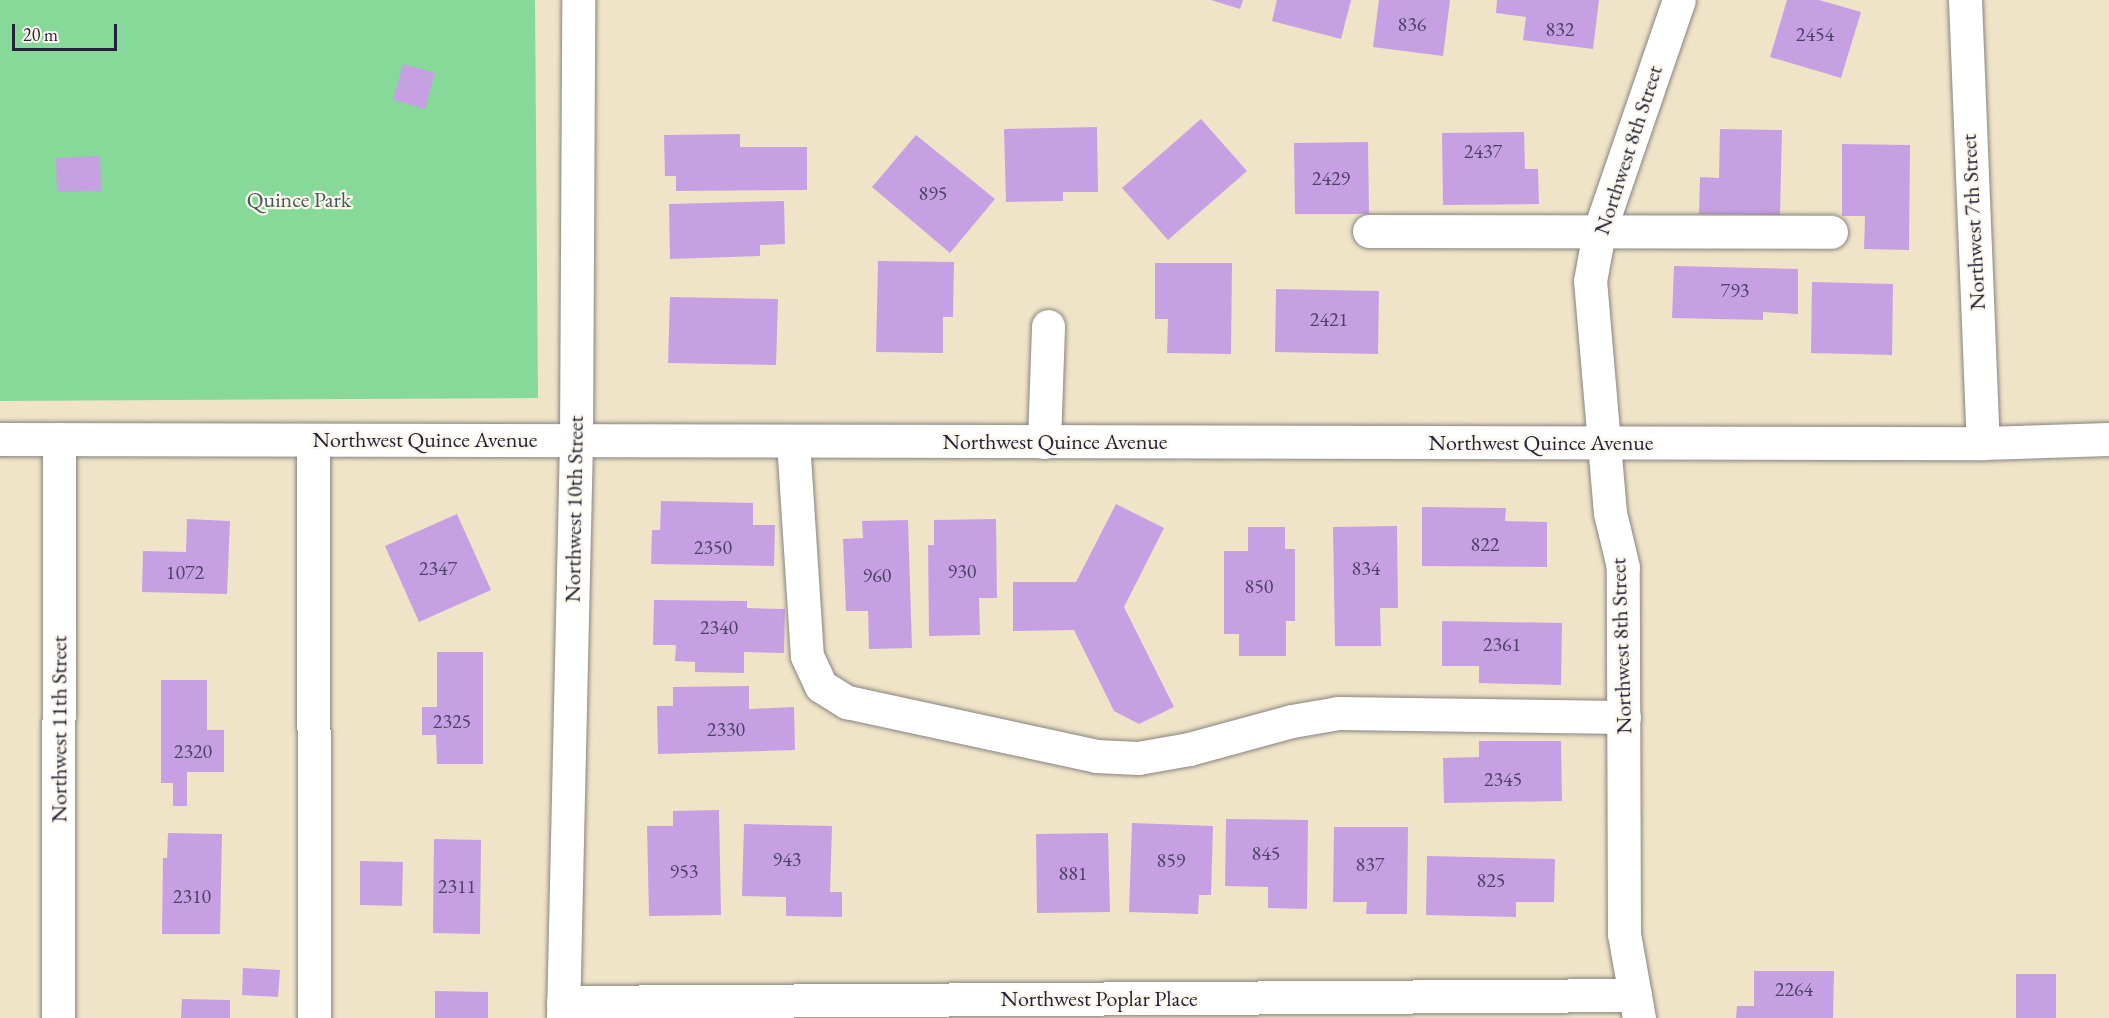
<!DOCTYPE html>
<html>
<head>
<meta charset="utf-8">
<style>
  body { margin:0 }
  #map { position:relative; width:2109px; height:1018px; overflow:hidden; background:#efe4c7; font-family:"EB Garamond",serif }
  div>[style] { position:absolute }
  .green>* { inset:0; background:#87d99a }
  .building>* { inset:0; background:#c7a0e4 }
  .roads { filter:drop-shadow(0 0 2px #888381) drop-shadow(0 0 2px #888381) }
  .minor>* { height:33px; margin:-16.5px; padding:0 16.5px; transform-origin:16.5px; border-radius:16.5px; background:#fff }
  span { translate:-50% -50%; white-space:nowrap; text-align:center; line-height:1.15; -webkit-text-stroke:4.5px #fbf7ec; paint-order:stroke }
  .number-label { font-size:20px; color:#4b4265 }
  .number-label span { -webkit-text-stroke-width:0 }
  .street-label { font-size:22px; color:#22223b }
  .park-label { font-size:22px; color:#405958 }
  .scale { position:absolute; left:12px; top:24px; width:105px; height:27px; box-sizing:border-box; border:3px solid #22223b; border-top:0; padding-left:8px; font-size:18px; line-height:21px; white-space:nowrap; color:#22223b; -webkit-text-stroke:4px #fbf7ec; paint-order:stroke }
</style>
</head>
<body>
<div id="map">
  <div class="green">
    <i style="clip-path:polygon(0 0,535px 0,538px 398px,0 401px)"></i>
  </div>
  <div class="building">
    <i style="clip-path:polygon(1211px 0,1243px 0,1240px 9px)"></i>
    <i style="clip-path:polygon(1277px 0,1351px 0,1341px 39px,1272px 21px)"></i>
    <i style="clip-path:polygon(1379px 0,1450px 0,1443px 56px,1373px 47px)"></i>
    <i style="clip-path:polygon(1497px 0,1599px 0,1593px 49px,1523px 40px,1526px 17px,1496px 13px)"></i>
    <i style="clip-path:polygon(1787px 0,1819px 0,1861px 12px,1841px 78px,1770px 57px)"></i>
    <i style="clip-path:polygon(403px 64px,435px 73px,425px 109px,393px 100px)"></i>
    <i style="clip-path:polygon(1201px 119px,1247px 171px,1168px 240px,1122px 188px)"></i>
    <i style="clip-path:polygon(1097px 127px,1098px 192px,1063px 192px,1063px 201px,1006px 202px,1004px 129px)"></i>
    <i style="clip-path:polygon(1720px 129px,1782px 130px,1780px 215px,1699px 214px,1700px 177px,1719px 178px)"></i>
    <i style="clip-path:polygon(1524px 132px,1525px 169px,1538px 169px,1539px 204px,1443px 205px,1442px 133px)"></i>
    <i style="clip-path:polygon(740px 134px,740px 147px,807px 147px,807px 190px,676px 191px,676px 176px,665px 176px,664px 135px)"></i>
    <i style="clip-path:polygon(916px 135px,995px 199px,950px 253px,872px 187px)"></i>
    <i style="clip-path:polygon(1368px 142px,1369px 214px,1295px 214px,1294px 143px)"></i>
    <i style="clip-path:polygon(1842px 144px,1910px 145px,1909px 250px,1864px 249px,1865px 216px,1842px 216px)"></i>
    <i style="clip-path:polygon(100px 156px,101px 191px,57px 192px,56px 158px)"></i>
    <i style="clip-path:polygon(784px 201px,785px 244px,760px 245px,760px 256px,670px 259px,669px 204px)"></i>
    <i style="clip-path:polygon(878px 261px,954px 262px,953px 317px,943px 317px,943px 353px,876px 352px)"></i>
    <i style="clip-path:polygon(1155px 263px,1232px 263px,1231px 354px,1167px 353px,1168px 319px,1155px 319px)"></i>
    <i style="clip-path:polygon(1674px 266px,1798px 269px,1798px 314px,1763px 312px,1763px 320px,1672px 318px)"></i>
    <i style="clip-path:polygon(1812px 282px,1893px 284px,1892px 355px,1811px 353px)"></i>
    <i style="clip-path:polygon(1276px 289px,1379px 291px,1378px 354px,1275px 352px)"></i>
    <i style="clip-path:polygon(670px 297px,778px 299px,776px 365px,668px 363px)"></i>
    <i style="clip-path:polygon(661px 501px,753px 503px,753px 525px,775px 525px,774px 566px,651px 564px,652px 530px,660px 530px)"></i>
    <i style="clip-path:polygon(1116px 504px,1164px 528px,1124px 607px,1174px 707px,1139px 724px,1114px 711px,1074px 630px,1013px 631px,1013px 582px,1076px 582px)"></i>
    <i style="clip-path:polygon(1422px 507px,1506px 508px,1505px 521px,1547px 522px,1547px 567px,1422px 566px)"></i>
    <i style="clip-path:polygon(457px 514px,491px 590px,419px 622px,385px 546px)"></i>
    <i style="clip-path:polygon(187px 519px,230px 521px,227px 594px,142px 592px,143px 551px,186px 552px)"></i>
    <i style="clip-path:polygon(996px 519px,997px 598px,979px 598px,980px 635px,929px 636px,928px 545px,934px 545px,934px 520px)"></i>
    <i style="clip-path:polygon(908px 520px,912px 648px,869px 649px,868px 611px,846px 611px,843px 539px,863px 538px,862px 521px)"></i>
    <i style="clip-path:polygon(1397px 526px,1398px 608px,1380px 608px,1381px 646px,1335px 646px,1333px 527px)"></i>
    <i style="clip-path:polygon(1248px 527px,1285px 527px,1285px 549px,1295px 549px,1295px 621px,1286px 621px,1286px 656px,1239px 656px,1239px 634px,1224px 634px,1224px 551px,1248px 551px)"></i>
    <i style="clip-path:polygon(654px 600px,747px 601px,747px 608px,785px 609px,784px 653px,744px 652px,744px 673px,695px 672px,695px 662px,675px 661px,676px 645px,653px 645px)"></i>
    <i style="clip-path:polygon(1442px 621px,1562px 623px,1561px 685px,1479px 683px,1479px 666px,1442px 666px)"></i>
    <i style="clip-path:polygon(437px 652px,483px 652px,483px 764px,437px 764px,436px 735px,422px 735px,422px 707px,437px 707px)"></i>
    <i style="clip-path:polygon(161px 680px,207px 680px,207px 730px,224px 730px,224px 772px,187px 772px,187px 806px,173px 806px,173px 783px,161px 783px)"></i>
    <i style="clip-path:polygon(749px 686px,749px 709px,794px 707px,795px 750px,658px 754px,657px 706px,673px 706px,673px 687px)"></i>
    <i style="clip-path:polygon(1479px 741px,1561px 741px,1562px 801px,1444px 803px,1443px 758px,1479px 757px)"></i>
    <i style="clip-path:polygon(719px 810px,721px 915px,649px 916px,647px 826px,673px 826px,673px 811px)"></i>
    <i style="clip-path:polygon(1226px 819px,1308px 820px,1307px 909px,1268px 908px,1268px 887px,1225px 886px)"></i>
    <i style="clip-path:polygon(1132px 823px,1213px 826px,1211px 895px,1199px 895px,1198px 914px,1129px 912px)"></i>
    <i style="clip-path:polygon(744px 824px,832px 826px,830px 892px,842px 892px,842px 917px,786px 916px,786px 897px,742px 896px)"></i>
    <i style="clip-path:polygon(1334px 827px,1408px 827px,1407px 914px,1366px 914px,1367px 902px,1333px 902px)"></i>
    <i style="clip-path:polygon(168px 833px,222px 834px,220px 934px,162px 934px,163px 858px,167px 858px)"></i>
    <i style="clip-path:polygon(1108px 833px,1110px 912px,1037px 913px,1036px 834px)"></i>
    <i style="clip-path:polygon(434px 839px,481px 840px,480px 934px,433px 933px)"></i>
    <i style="clip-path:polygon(1427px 856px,1555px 859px,1554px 902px,1516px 902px,1516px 917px,1426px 915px)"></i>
    <i style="clip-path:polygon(360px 861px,403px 862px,402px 906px,360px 905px)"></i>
    <i style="clip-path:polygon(243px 968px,280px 970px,278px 997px,242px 995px)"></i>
    <i style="clip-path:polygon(1754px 971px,1834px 971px,1833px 1018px,1736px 1018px,1737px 1006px,1754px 1006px)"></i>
    <i style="clip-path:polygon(2016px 974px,2056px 974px,2056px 1018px,2016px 1018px)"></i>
    <i style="clip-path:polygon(435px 991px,488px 992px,488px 1018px,435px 1018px)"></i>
    <i style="clip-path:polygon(182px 999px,230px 1000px,230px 1018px,181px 1018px)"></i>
  </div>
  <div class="roads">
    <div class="minor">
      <i style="left:1965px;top:0;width:443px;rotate:87.7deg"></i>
      <i style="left:1369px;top:231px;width:462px;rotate:0.1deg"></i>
      <i style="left:0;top:439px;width:1983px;rotate:0.12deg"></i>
      <i style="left:1983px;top:443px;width:126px;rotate:-1.8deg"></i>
      <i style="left:313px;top:440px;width:578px;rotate:89.9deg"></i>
      <i style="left:793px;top:441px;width:215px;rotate:86.3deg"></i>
      <i style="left:807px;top:656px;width:33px;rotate:65deg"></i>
      <i style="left:821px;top:686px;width:31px;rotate:32deg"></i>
      <i style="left:847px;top:702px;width:255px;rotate:12.2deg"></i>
      <i style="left:1096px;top:756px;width:42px;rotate:2.7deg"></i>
      <i style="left:1138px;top:758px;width:52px;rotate:-10deg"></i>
      <i style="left:1189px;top:749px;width:107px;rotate:-15.2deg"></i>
      <i style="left:1292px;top:721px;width:47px;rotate:-9.9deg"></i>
      <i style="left:1338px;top:713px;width:286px;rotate:0.8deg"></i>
      <i style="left:1044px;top:442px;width:116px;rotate:-88deg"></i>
      <i style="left:563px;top:1002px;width:1072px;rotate:-0.37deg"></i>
      <i style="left:58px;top:1018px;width:579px;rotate:-89.9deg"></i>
      <i style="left:563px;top:1018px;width:577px;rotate:-88.71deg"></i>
      <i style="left:576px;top:441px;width:441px;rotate:-89.7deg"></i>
      <i style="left:1639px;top:1018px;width:85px;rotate:-100.1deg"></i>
      <i style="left:1624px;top:934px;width:367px;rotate:-90.2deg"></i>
      <i style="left:1623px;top:567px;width:56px;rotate:-103.5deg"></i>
      <i style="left:1610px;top:513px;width:233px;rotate:-94.9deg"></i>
      <i style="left:1590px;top:281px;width:50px;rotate:-79.6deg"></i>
      <i style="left:1599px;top:232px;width:245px;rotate:-71deg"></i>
    </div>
  </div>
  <div class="number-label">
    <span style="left:1412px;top:24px">836</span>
    <span style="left:1560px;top:29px">832</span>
    <span style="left:1815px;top:34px">2454</span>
    <span style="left:1483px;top:151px">2437</span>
    <span style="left:1331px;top:178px">2429</span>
    <span style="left:933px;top:193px">895</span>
    <span style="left:1735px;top:290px">793</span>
    <span style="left:1329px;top:319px">2421</span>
    <span style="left:1485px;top:544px">822</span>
    <span style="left:713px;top:547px">2350</span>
    <span style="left:438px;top:568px">2347</span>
    <span style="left:1366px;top:568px">834</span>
    <span style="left:962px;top:571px">930</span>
    <span style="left:185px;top:572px">1072</span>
    <span style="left:877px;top:575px">960</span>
    <span style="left:1259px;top:586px">850</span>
    <span style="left:719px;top:627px">2340</span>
    <span style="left:1502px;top:644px">2361</span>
    <span style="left:452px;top:721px">2325</span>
    <span style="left:726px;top:729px">2330</span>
    <span style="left:193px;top:751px">2320</span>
    <span style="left:1503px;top:779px">2345</span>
    <span style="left:1266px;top:853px">845</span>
    <span style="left:787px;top:859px">943</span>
    <span style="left:1171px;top:860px">859</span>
    <span style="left:1370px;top:864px">837</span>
    <span style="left:684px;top:871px">953</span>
    <span style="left:1073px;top:873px">881</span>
    <span style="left:1491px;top:880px">825</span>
    <span style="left:457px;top:886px">2311</span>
    <span style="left:192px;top:896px">2310</span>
    <span style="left:1794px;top:989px">2264</span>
  </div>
  <div class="street-label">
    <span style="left:1628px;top:150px;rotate:-72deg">Northwest 8th Street</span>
    <span style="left:1973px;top:222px;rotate:-93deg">Northwest 7th Street</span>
    <span style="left:425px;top:440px">Northwest Quince Avenue</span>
    <span style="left:1055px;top:442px">Northwest Quince Avenue</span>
    <span style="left:1541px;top:443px">Northwest Quince Avenue</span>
    <span style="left:574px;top:509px;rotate:-89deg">Northwest 10th Street</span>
    <span style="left:1621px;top:646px;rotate:-92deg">Northwest 8th Street</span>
    <span style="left:59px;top:729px;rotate:-90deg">Northwest 11th Street</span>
    <span style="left:1099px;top:999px">Northwest Poplar Place</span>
  </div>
  <div class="park-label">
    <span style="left:299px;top:200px">Quince Park</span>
  </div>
  <div class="scale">20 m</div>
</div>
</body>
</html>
